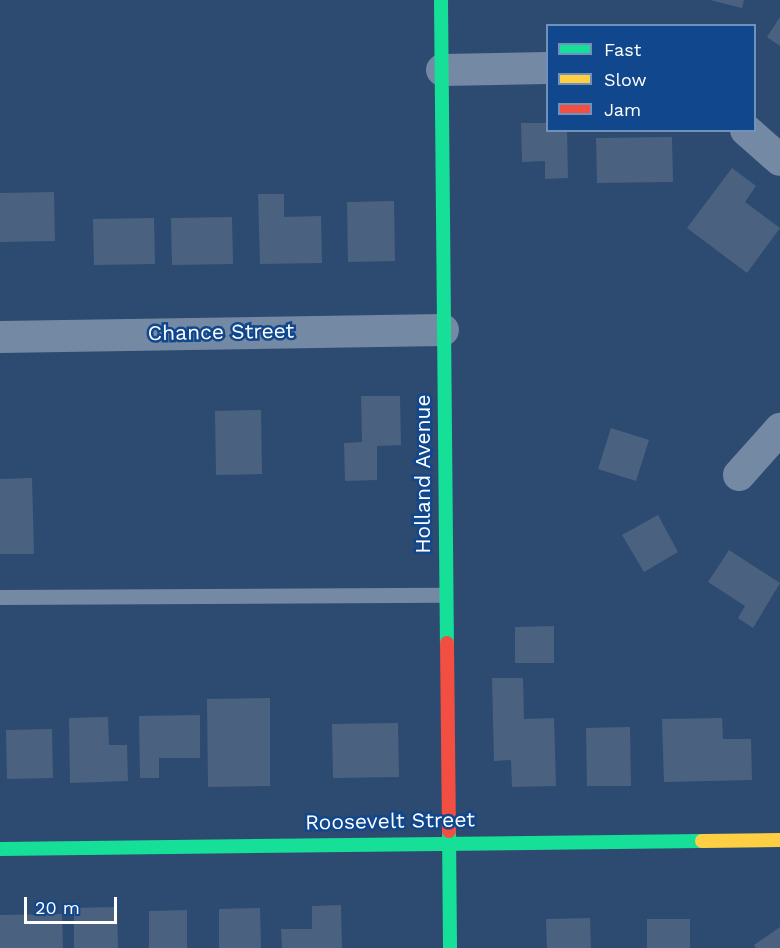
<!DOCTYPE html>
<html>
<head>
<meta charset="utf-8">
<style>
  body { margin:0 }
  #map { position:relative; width:780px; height:948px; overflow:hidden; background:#2d4a70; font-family:"Work Sans",sans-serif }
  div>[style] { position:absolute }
  .building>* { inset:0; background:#4a6280 }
  .lane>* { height:15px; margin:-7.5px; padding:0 7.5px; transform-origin:7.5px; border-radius:7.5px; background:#748aa4 }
  .street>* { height:32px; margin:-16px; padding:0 16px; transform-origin:16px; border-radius:16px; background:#748aa4 }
  .fast>* { height:14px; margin:-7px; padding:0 7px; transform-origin:7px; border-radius:7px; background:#16e098 }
  .slow>* { height:14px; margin:-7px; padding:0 7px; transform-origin:7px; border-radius:7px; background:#ffcf43 }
  .jam>* { height:14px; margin:-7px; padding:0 7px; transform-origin:7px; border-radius:7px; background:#f24e42 }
  span { translate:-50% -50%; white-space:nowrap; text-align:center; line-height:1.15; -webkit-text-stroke:5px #10478d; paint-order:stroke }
  .street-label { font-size:21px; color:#fff }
  .legend { position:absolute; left:546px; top:24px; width:210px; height:108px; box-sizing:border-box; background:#10478d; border:2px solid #7091bb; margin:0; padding:8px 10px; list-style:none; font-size:18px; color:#fff }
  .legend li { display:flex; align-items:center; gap:12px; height:30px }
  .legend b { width:30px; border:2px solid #7091bb }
  .scale { position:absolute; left:24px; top:897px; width:93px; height:27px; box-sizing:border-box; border:3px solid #fff; border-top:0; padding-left:8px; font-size:18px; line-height:21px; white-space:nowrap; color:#fff; -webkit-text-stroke:4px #10478d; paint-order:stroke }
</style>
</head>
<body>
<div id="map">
  <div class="building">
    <i style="clip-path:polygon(710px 0,744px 0,742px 8px)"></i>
    <i style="clip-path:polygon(780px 17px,780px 46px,767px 37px)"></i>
    <i style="clip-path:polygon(521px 123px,548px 123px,548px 130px,567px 130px,568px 178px,545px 179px,545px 161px,522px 162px)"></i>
    <i style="clip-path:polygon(672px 137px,673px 182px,597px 183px,596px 138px)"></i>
    <i style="clip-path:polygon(732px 168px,756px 186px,745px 202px,780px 228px,747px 273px,687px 228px)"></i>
    <i style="clip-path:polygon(54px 192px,55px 241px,0 242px,0 193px)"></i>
    <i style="clip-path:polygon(258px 194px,284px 194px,284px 217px,321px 216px,322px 263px,260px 264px)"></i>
    <i style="clip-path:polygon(394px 201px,395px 261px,348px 262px,347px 202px)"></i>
    <i style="clip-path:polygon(232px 217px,233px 264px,172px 265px,171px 218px)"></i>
    <i style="clip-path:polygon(154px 218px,155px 264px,94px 265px,93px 219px)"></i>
    <i style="clip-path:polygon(361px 396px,400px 396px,401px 445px,377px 446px,377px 480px,345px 481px,344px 443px,362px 442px)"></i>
    <i style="clip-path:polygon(261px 410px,262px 474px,216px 475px,215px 411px)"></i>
    <i style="clip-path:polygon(611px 428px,649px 440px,636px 481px,598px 469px)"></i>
    <i style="clip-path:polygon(32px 478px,34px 554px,0 554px,0 479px)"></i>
    <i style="clip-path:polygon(658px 515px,678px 552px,644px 572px,622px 535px)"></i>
    <i style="clip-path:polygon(729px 550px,780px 583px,753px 628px,738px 618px,745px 606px,708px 582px)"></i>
    <i style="clip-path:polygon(554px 626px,554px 663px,515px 663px,515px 627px)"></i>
    <i style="clip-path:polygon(492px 678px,523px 678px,524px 719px,554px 718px,556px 786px,512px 787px,511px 760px,494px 761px)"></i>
    <i style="clip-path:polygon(270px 698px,270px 786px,208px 787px,207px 699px)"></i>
    <i style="clip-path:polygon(200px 715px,200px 758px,159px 758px,159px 778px,140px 778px,139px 716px)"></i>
    <i style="clip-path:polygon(108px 717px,109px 745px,127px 745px,128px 781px,70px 783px,69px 718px)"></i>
    <i style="clip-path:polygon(722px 718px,723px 739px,751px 739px,752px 780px,664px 782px,662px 719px)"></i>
    <i style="clip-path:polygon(398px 723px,399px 777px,333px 778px,332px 724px)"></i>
    <i style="clip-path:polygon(630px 727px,631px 786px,587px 786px,586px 728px)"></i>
    <i style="clip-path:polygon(52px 729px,53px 778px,7px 779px,6px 730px)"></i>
    <i style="clip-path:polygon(341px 905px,342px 948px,282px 948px,281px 929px,312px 929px,312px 906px)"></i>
    <i style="clip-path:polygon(117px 907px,118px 948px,74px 948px,74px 908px)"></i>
    <i style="clip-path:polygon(260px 908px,261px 948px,219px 948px,219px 909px)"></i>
    <i style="clip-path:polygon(187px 910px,187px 948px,149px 948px,149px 911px)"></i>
    <i style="clip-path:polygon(62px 914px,63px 948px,0 948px,0 915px)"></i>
    <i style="clip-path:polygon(590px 918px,591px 948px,547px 948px,546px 919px)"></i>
    <i style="clip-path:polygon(647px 919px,690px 919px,690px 948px,647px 948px)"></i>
    <i style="clip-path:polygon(780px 927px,780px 948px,756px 948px,754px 945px)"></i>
  </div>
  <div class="lane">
    <i style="left:0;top:597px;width:445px;rotate:-0.3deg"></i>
  </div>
  <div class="street">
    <i style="left:442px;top:70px;width:106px;rotate:-1.1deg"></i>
    <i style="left:746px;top:130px;width:45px;rotate:41.4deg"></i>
    <i style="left:0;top:337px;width:443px;rotate:-0.9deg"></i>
    <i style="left:739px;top:475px;width:62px;rotate:-48.3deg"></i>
  </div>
  <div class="fast">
    <i style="left:441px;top:0;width:643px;rotate:89.47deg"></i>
    <i style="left:449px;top:831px;width:117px;rotate:89.5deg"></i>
    <i style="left:0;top:849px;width:702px;rotate:-0.65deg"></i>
  </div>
  <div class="slow">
    <i style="left:702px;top:841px;width:78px;rotate:-0.7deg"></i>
  </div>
  <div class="jam">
    <i style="left:447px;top:643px;width:188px;rotate:89.4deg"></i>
  </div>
  <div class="street-label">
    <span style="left:221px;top:332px;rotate:-1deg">Chance Street</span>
    <span style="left:423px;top:474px;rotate:-90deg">Holland Avenue</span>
    <span style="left:390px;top:821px;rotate:-1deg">Roosevelt Street</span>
  </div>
  <ul class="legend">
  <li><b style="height:8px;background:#16e098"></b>Fast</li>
  <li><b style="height:8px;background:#ffcf43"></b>Slow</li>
  <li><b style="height:8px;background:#f24e42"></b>Jam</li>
  </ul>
  <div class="scale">20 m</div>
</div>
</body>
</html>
